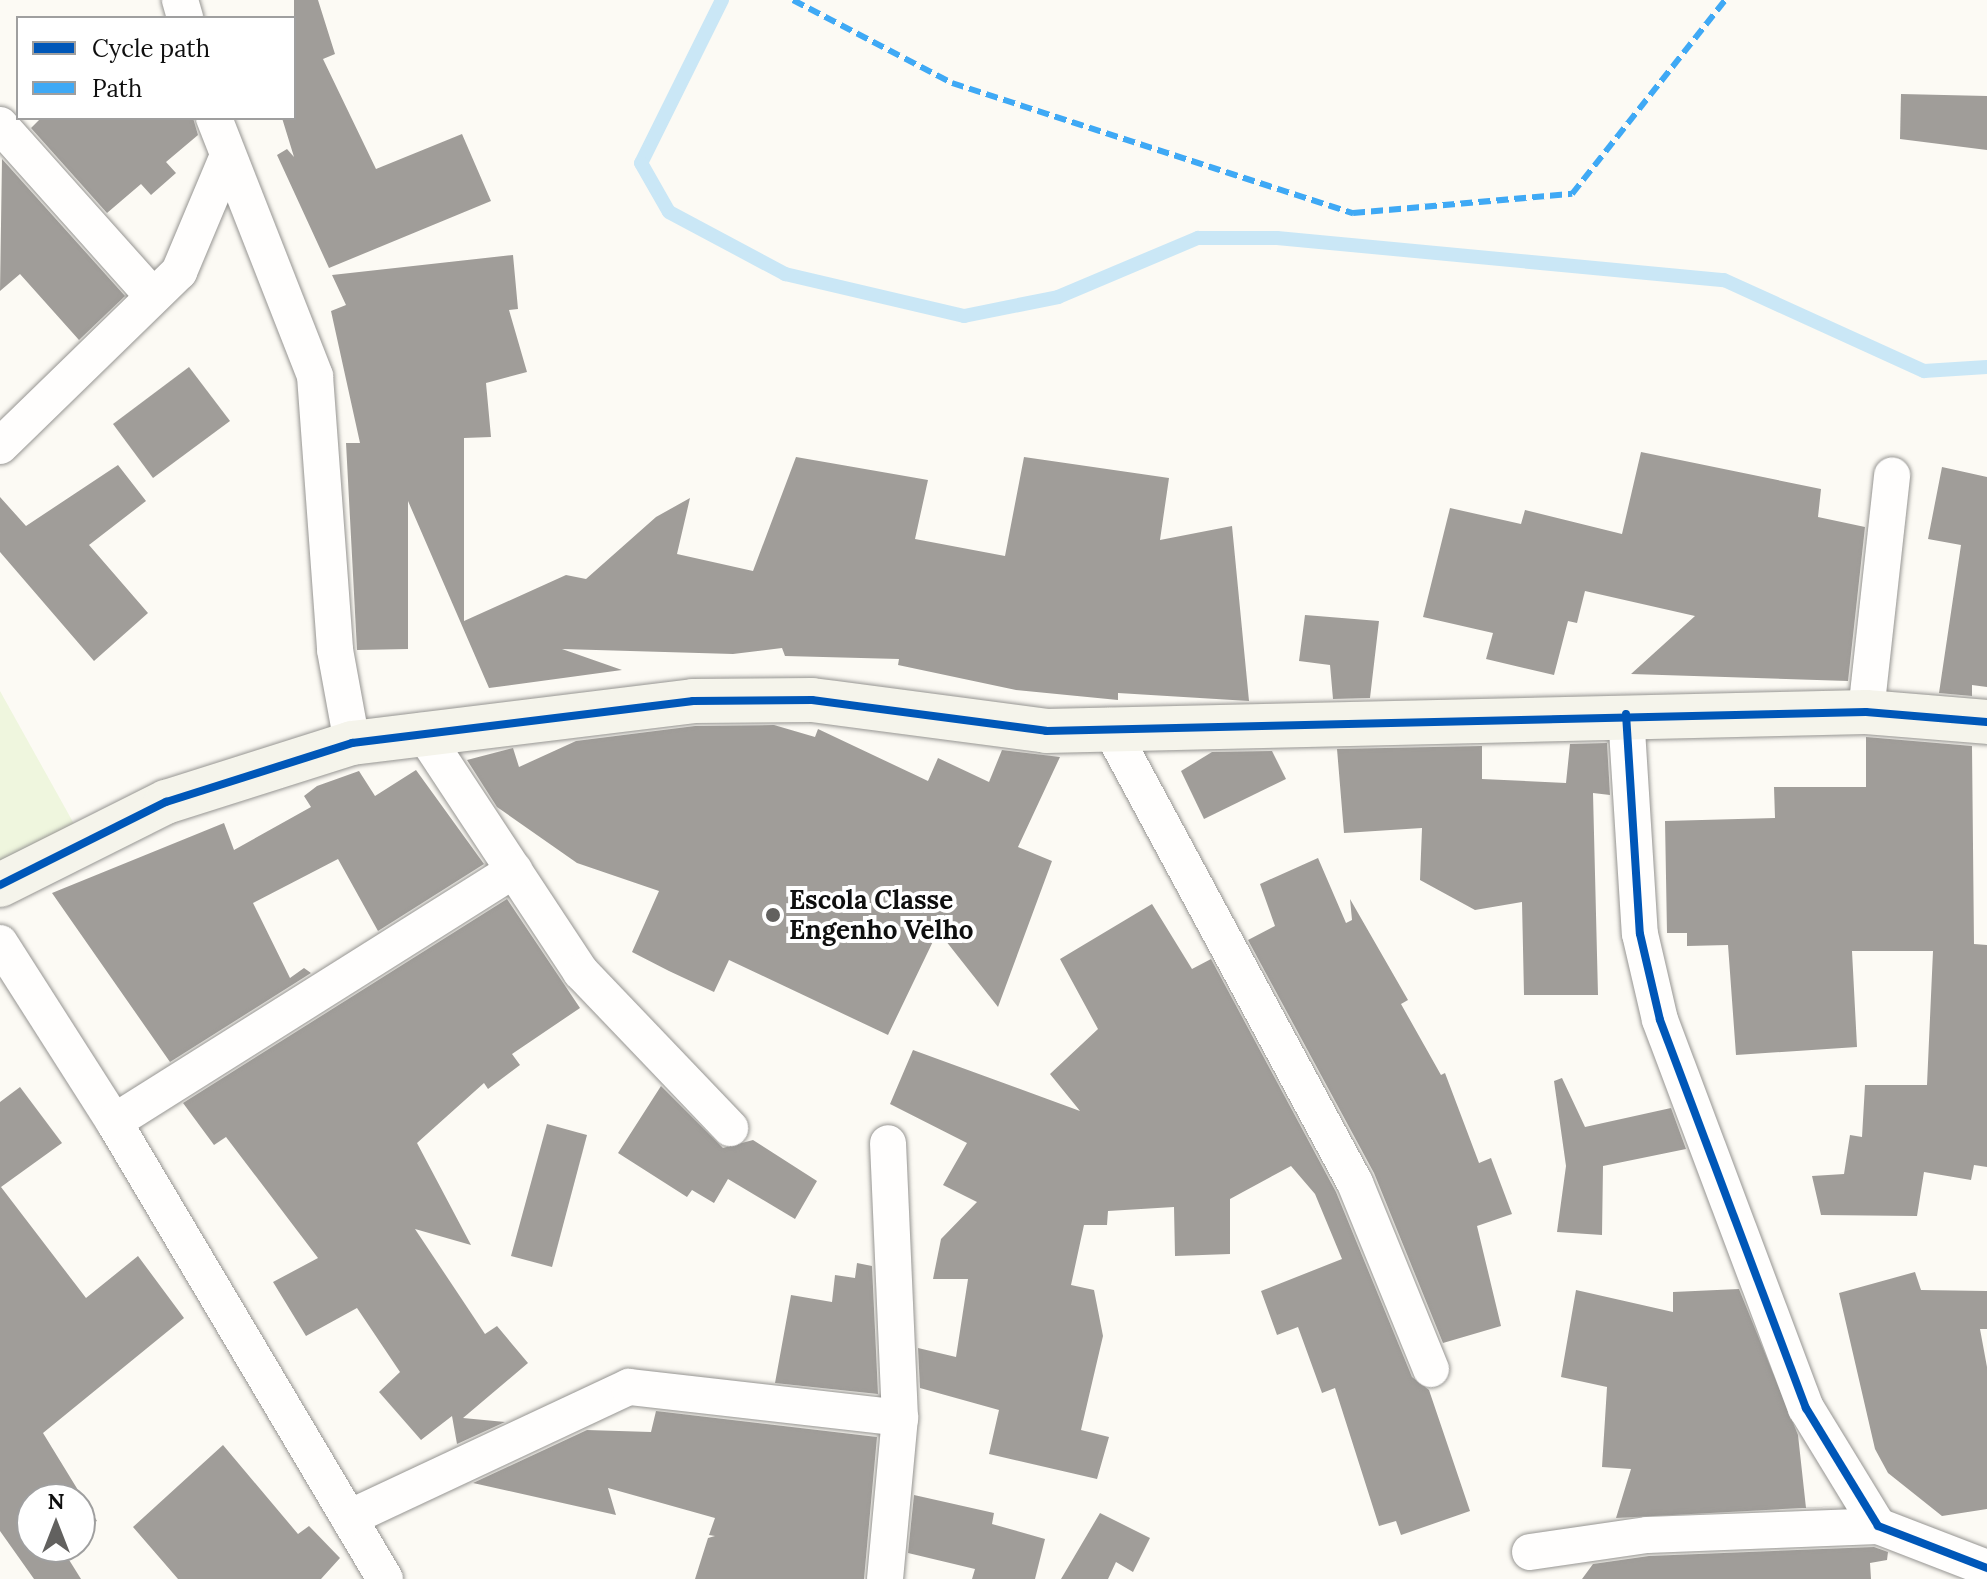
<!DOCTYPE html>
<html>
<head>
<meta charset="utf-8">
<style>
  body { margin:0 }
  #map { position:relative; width:1987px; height:1579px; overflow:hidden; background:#fcfaf4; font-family:Lora,serif }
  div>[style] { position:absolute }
  .pitch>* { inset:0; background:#eff6de }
  .stream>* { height:14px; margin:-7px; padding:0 7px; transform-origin:7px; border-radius:7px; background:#cae7f6 }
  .building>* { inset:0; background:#a09d99 }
  .roads { filter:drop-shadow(0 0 2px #969592) drop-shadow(0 0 2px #969592) }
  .street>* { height:36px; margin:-18px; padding:0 18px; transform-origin:18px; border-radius:18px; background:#fffefd }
  .secondary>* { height:44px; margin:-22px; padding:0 22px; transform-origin:22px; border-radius:22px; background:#f5f4eb }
  .quiet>* { height:6px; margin-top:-3px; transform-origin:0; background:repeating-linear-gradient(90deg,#3fa9f5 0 12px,transparent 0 18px) }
  .cycleway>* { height:8px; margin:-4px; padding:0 4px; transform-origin:4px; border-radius:4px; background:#0057b8 }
  .dots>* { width:22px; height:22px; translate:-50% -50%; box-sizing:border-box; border:4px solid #fff; border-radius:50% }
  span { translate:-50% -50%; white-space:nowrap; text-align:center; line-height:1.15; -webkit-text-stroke:8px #fff; paint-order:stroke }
  .poi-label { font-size:26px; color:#0f0f0f; font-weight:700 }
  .left { translate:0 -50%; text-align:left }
  .legend { position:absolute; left:16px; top:16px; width:280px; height:104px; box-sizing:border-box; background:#fff; border:2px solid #9f9f9f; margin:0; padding:10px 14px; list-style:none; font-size:24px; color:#0f0f0f }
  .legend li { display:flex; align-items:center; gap:16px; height:40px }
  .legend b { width:40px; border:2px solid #9f9f9f }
  .north { position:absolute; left:16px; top:1483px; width:80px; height:80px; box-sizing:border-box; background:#fff; border:2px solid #9f9f9f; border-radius:50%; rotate:0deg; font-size:22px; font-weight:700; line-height:32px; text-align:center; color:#0f0f0f }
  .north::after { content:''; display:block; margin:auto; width:28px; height:36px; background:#62615f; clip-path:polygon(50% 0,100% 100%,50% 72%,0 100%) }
</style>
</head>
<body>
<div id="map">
  <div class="pitch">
    <i style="clip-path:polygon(0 691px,78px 831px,0 873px)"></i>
  </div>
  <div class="stream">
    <i style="left:722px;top:0;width:182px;rotate:116.4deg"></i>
    <i style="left:641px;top:163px;width:56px;rotate:60.3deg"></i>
    <i style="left:669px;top:212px;width:132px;rotate:28.1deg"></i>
    <i style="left:785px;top:274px;width:184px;rotate:13.2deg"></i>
    <i style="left:964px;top:316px;width:96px;rotate:-11.4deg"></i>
    <i style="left:1058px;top:297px;width:152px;rotate:-22.9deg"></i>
    <i style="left:1198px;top:238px;width:79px"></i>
    <i style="left:1277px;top:238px;width:449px;rotate:5.4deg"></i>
    <i style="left:1724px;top:280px;width:220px;rotate:24.5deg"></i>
    <i style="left:1924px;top:371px;width:63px;rotate:-3.6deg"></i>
  </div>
  <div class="building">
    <i style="clip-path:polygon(294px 0,318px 0,335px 54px,323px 59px,376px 169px,462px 134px,491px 201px,329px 268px,277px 155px,287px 149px,294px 157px,282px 118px,294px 118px)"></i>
    <i style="clip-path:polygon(1901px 94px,1987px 96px,1987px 150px,1900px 139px)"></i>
    <i style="clip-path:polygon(41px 118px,193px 118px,198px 135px,166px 162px,176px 173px,151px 195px,141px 184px,107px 213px,31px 128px)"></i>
    <i style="clip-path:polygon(2px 159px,125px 296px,79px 340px,20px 274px,0 291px)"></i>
    <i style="clip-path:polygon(513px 255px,518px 309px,509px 310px,527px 372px,486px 383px,491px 437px,464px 438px,464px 621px,566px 575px,586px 579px,656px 517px,690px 498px,677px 554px,753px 571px,796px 457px,928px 480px,915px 539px,1005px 556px,1024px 457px,1169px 478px,1160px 540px,1232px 526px,1249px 701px,1118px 693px,1118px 700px,1016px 690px,898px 665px,899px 659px,785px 656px,782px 648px,733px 654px,562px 649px,622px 670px,489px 688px,408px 501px,408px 649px,357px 650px,346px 443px,360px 443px,331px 311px,346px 305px,332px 275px)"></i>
    <i style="clip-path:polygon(189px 367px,230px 421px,153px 478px,113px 424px)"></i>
    <i style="clip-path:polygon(1641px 452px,1821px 489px,1818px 517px,1865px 527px,1848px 681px,1631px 674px,1695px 616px,1585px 591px,1577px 623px,1568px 621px,1554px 675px,1486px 659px,1493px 633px,1423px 617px,1450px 508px,1521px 524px,1525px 510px,1622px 534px)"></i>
    <i style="clip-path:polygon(118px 465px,146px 501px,89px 545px,148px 613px,94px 661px,0 552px,0 497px,26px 526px)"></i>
    <i style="clip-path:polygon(1942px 467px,1987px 477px,1987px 687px,1972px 685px,1972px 696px,1939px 693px,1961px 545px,1928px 539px)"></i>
    <i style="clip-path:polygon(1305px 615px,1379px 621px,1370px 698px,1333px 699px,1330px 665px,1299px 661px)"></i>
    <i style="clip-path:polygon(774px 725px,815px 737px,818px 729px,928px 781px,938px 758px,989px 782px,1002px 750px,1060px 757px,1018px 847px,1052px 861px,998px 1007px,938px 931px,888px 1035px,729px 960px,714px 992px,669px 971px,632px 952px,659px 891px,577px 863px,497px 807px,467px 760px,513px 748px,519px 767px,576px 741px,695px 726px)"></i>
    <i style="clip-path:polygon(1866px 737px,1972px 746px,1974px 944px,1987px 945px,1987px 1167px,1974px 1165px,1971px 1180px,1924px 1172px,1917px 1216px,1821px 1215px,1812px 1176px,1844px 1174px,1850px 1135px,1862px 1137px,1865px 1085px,1927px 1085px,1933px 951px,1852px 951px,1857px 1047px,1736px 1055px,1728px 945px,1687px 946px,1687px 933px,1667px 933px,1665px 821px,1775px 818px,1774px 787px,1866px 787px)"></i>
    <i style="clip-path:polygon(1607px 743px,1610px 795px,1593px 793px,1598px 995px,1524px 995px,1522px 902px,1475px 910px,1420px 880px,1422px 828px,1344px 833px,1337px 749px,1482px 746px,1482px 779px,1566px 783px,1570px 744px)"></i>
    <i style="clip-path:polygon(1272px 751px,1286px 779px,1204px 819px,1181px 771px,1212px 752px)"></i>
    <i style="clip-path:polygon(416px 770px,484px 864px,378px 931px,338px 859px,253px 903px,290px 978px,304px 968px,311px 973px,170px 1062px,52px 893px,224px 823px,234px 850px,311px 807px,304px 796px,317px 786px,359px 771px,375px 796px)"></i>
    <i style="clip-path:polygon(1318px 858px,1346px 923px,1352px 920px,1350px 899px,1408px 1000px,1401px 1004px,1441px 1075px,1445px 1073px,1479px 1163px,1491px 1158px,1512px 1214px,1477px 1226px,1501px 1326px,1443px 1343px,1374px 1173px,1248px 940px,1275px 926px,1260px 884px)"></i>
    <i style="clip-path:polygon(507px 899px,580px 1008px,512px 1054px,520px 1065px,488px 1089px,484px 1083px,417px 1143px,471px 1245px,415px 1229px,485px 1334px,497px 1326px,528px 1363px,463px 1418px,505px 1422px,457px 1444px,452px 1416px,421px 1440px,379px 1392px,400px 1372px,357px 1308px,306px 1336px,273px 1282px,318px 1258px,226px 1137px,214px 1145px,183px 1103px)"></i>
    <i style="clip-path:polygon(1152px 904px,1192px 969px,1211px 959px,1336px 1192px,1412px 1377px,1429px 1390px,1470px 1511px,1401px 1535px,1396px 1521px,1379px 1526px,1335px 1388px,1322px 1393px,1298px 1327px,1277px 1335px,1261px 1291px,1342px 1259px,1315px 1194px,1291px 1166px,1230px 1199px,1230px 1254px,1175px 1256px,1174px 1207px,1108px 1211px,1107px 1225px,1084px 1225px,1071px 1285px,1094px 1290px,1103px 1336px,1081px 1430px,1109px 1437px,1097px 1479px,989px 1454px,999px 1410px,920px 1388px,918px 1348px,956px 1357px,968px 1279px,933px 1279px,941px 1239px,977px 1202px,943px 1185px,967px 1143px,890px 1104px,913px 1050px,1080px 1111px,1050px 1074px,1098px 1029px,1060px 959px)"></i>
    <i style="clip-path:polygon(1562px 1078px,1585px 1127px,1671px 1108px,1686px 1149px,1603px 1166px,1602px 1235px,1557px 1232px,1566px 1166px,1554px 1081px)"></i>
    <i style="clip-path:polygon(661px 1086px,723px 1148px,753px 1140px,817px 1181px,795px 1219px,728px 1179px,714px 1203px,692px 1190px,687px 1197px,618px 1153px)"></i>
    <i style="clip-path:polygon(20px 1087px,62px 1143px,1px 1187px,86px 1298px,138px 1256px,184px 1318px,43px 1433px,97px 1521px,80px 1528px,80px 1499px,32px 1499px,32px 1547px,61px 1547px,81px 1579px,34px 1579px,0 1531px,0 1102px)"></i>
    <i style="clip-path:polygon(547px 1124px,587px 1135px,552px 1267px,511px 1256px)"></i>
    <i style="clip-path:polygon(857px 1263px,872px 1266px,878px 1394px,775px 1383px,791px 1295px,832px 1302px,835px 1275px,855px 1278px)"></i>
    <i style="clip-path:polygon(1915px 1272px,1921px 1290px,1987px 1291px,1987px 1329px,1980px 1329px,1987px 1367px,1987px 1509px,1942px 1516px,1888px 1473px,1875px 1449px,1839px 1293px)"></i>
    <i style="clip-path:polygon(1739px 1289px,1798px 1435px,1806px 1508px,1841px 1506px,1616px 1518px,1631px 1469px,1602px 1467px,1607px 1387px,1561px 1377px,1576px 1290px,1673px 1312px,1673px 1292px)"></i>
    <i style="clip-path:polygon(656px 1411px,877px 1437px,864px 1579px,695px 1579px,708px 1538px,715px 1536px,709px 1535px,715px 1518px,608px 1488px,616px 1515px,473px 1483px,587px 1430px,651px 1432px)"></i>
    <i style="clip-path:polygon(223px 1445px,298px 1534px,309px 1526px,340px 1558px,321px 1579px,178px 1579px,133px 1527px)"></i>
    <i style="clip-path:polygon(914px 1495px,994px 1513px,992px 1524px,1045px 1539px,1035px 1579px,972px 1579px,975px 1569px,908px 1553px)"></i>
    <i style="clip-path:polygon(1100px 1513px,1150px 1538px,1133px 1572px,1116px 1562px,1108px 1579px,1061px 1579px)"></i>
    <i style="clip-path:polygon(1874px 1547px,1888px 1552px,1887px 1560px,1870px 1563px,1871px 1579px,1582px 1579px,1593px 1564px,1649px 1556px)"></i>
  </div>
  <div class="roads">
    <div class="street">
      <i style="left:180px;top:0;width:19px;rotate:74deg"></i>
      <i style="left:214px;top:118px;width:277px;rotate:68.6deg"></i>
      <i style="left:315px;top:376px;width:275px;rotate:85.8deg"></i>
      <i style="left:335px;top:650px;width:95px;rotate:79.6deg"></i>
      <i style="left:0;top:125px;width:229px;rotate:48.2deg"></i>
      <i style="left:0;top:446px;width:250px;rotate:-44.2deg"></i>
      <i style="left:179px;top:272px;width:121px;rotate:-67.2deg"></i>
      <i style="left:1866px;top:712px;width:238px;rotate:-83.7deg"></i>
      <i style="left:1626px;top:714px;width:220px;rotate:86.4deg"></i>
      <i style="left:1640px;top:934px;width:88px;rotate:76.9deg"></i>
      <i style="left:1660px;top:1020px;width:415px;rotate:69.4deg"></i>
      <i style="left:1806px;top:1408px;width:138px;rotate:58.6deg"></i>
      <i style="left:1878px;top:1526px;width:117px;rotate:21.1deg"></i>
      <i style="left:1109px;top:726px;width:519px;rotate:61.71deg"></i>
      <i style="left:1355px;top:1183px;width:201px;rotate:67.8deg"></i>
      <i style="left:422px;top:731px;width:289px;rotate:56.6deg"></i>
      <i style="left:581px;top:972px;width:216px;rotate:46.3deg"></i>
      <i style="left:0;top:943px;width:212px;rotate:57.5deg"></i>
      <i style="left:114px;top:1122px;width:531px;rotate:59.33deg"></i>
      <i style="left:114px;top:1122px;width:473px;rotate:-32.2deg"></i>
      <i style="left:349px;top:1518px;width:309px;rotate:-25.1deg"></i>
      <i style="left:629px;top:1387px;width:273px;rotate:6.5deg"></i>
      <i style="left:1530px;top:1552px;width:118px;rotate:-8.3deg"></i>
      <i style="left:1647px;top:1535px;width:231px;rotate:-2.2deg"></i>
      <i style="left:885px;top:1579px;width:162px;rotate:-84.7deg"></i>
      <i style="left:900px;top:1418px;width:275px;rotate:-92.5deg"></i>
    </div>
    <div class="secondary">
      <i style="left:0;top:885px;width:186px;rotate:-26.6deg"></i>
      <i style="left:166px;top:802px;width:195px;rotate:-17.6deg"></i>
      <i style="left:352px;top:743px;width:344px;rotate:-7deg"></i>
      <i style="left:693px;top:701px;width:119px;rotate:-0.5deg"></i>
      <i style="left:812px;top:700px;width:236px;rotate:7.5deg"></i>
      <i style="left:1046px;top:731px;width:820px;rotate:-1.33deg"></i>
      <i style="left:1866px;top:712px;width:121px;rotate:4.7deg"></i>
    </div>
  </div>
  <div class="quiet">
    <i style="left:793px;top:0;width:179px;rotate:27.6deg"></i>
    <i style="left:952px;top:83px;width:422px;rotate:18deg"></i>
    <i style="left:1353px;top:213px;width:220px;rotate:-5deg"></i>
    <i style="left:1572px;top:194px;width:247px;rotate:-51.7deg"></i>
  </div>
  <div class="cycleway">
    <i style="left:1626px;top:714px;width:220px;rotate:86.4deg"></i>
    <i style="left:1640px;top:934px;width:88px;rotate:76.9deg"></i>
    <i style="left:1660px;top:1020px;width:415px;rotate:69.4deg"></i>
    <i style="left:1806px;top:1408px;width:138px;rotate:58.6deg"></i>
    <i style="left:1878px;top:1526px;width:117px;rotate:21.1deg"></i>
    <i style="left:0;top:885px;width:186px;rotate:-26.6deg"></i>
    <i style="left:166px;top:802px;width:195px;rotate:-17.6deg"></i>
    <i style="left:352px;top:743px;width:344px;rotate:-7deg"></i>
    <i style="left:693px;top:701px;width:119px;rotate:-0.5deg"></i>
    <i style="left:812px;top:700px;width:236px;rotate:7.5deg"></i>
    <i style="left:1046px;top:731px;width:820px;rotate:-1.33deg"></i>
    <i style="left:1866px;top:712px;width:121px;rotate:4.7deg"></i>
  </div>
  <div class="dots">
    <i style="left:773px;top:915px;background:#62615f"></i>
  </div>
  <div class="poi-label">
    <span class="left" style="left:789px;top:915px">Escola Classe<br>Engenho Velho</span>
  </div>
  <ul class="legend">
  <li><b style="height:10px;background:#0057b8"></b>Cycle path</li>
  <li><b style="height:10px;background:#3fa9f5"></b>Path</li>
  </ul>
  <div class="north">N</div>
</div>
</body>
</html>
